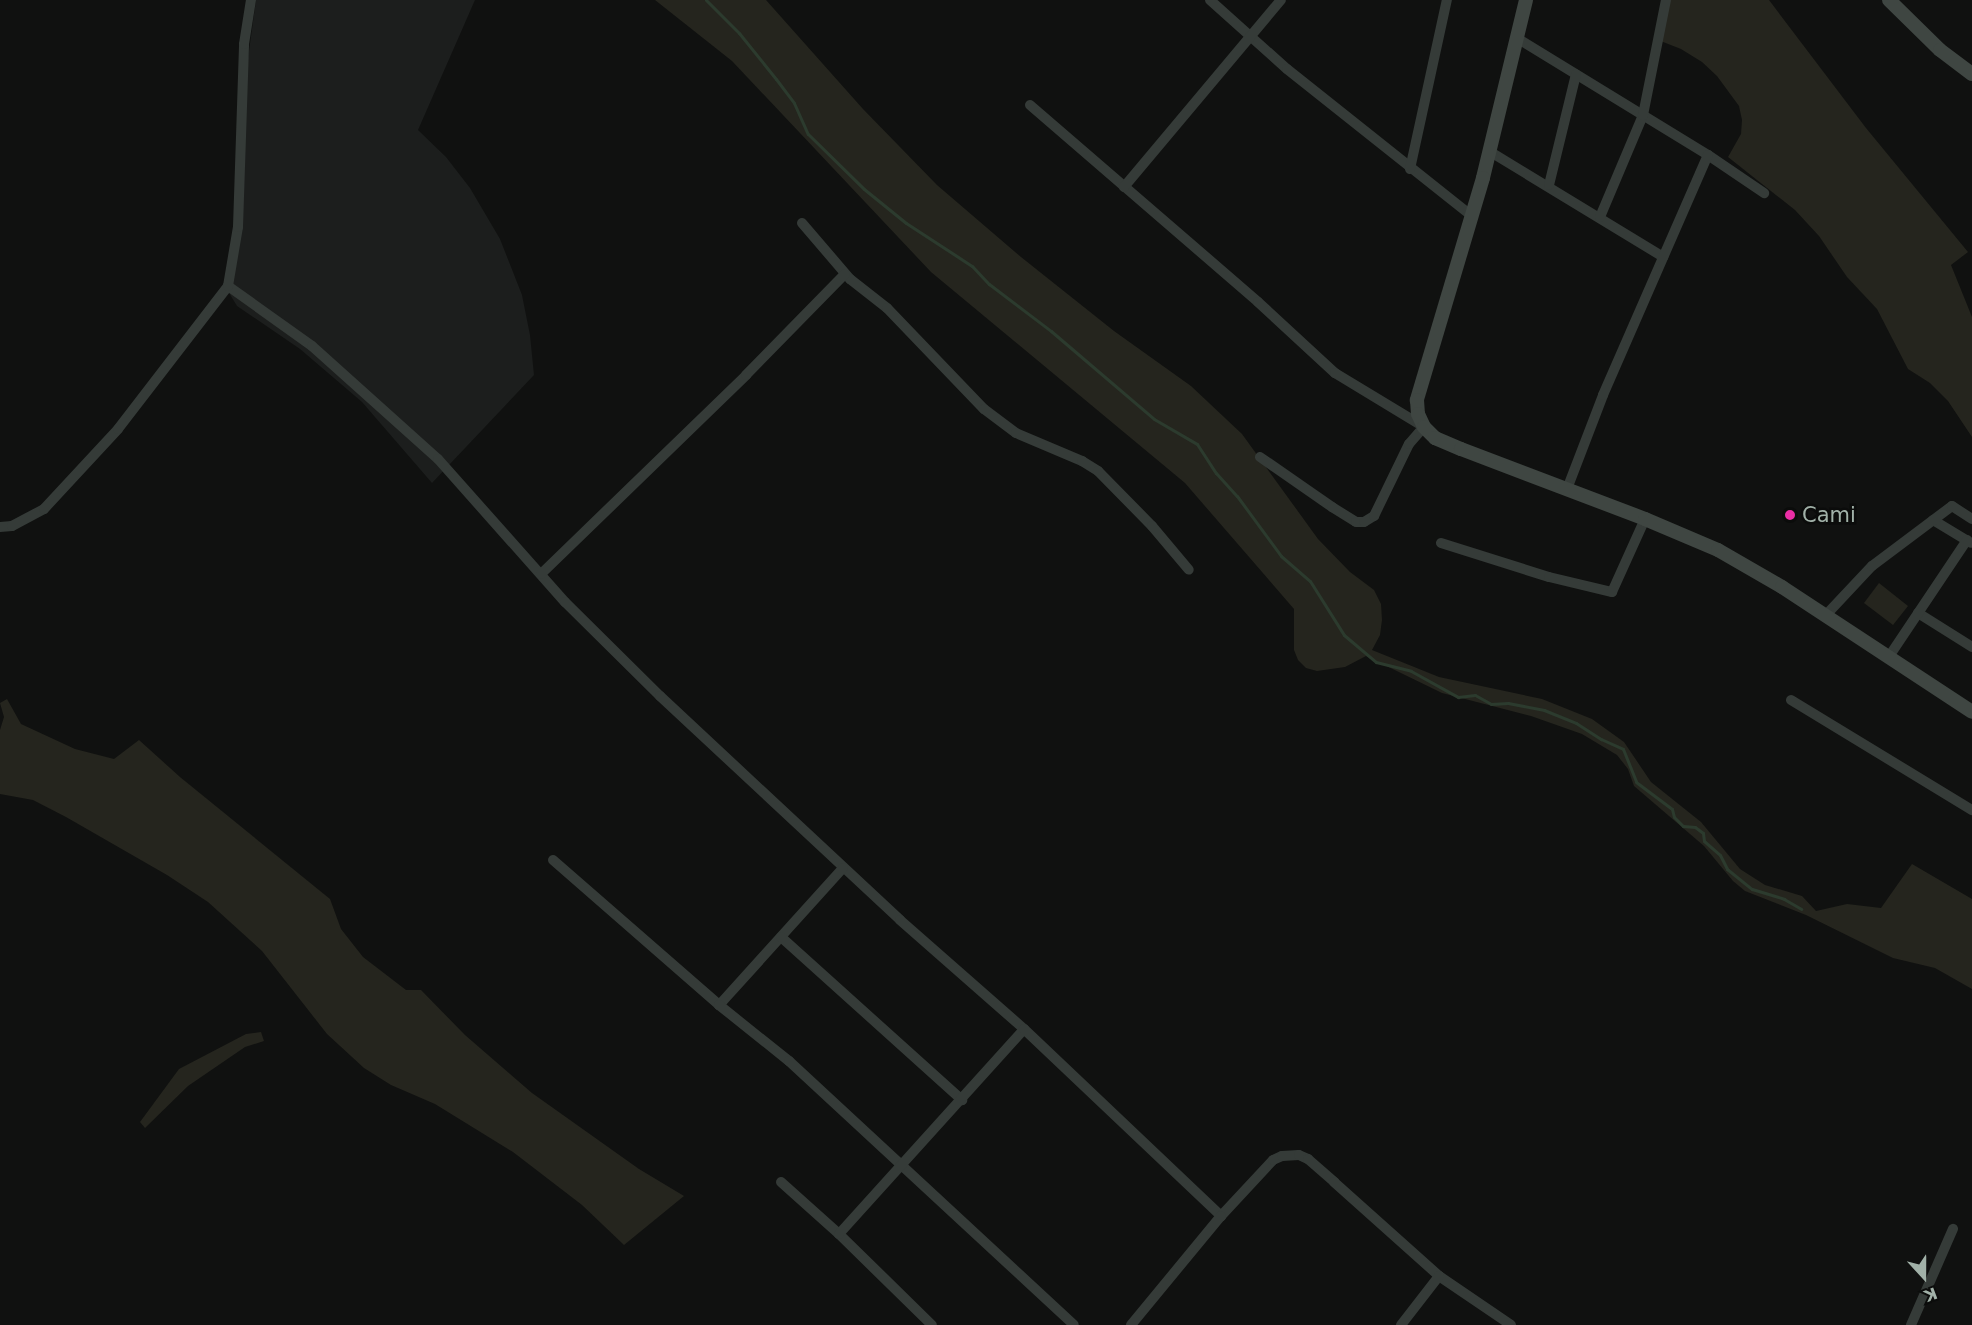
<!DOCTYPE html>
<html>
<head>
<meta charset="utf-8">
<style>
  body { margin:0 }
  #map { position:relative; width:1972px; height:1325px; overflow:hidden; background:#101110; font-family:"DejaVu Sans",sans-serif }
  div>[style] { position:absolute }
  .built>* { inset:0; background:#1c1e1d }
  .green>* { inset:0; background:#25251e }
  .stream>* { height:3px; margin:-1.5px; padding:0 1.5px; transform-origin:1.5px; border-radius:1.5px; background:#2c3b2e }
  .street>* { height:10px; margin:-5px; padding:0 5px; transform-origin:5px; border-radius:5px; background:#353b38 }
  .secondary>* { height:14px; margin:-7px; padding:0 7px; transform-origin:7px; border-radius:7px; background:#3f4642 }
  .dots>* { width:16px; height:16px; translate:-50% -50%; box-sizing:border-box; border:3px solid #0b0c0b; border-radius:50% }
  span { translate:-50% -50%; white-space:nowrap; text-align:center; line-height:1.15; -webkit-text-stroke:5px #0b0c0b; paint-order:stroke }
  .poi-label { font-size:21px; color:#a1b1a8 }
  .left { translate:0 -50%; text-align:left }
  .north { position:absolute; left:1894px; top:1247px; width:60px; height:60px; -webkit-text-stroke:4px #0b0c0b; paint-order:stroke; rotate:159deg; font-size:16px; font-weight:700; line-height:24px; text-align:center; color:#a1b1a8 }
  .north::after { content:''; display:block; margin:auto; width:21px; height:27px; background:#a1b1a8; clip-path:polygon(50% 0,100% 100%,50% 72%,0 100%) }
</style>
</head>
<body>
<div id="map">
  <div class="built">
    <i style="clip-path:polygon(256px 0,475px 0,418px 130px,446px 157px,470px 188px,500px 239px,522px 295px,530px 335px,534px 375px,432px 483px,362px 402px,300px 349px,237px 306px,226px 288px,233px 235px,241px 109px)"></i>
  </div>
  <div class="green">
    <i style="clip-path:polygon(655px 0,766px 0,863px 109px,937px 185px,1021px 257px,1114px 331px,1191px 386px,1242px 434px,1318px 539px,1350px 572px,1374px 590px,1381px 604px,1382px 620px,1380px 635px,1372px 650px,1439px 677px,1542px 699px,1592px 719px,1624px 742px,1651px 782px,1701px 822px,1740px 869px,1765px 885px,1802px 896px,1816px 911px,1847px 904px,1881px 908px,1912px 864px,1972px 899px,1972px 989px,1935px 968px,1893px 958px,1806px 915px,1745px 891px,1733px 881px,1704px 846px,1634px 786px,1628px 769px,1617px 755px,1582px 734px,1531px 716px,1442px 693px,1366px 656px,1345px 667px,1317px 671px,1306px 668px,1298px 660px,1294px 650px,1294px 609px,1185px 483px,931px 272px,732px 61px)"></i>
    <i style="clip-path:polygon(1667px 0,1769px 0,1866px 128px,1968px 252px,1951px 265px,1972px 317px,1972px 437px,1948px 401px,1930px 383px,1908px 369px,1877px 309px,1847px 277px,1819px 236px,1795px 210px,1728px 157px,1741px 134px,1742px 120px,1739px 106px,1717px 76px,1702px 62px,1681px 49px,1658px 40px)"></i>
    <i style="clip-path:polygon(1879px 583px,1908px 606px,1893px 625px,1864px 603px)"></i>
    <i style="clip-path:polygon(7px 699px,21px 724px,75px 749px,114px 759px,139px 740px,180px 777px,330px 899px,341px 929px,363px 957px,406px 990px,421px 990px,465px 1035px,532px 1093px,639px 1169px,684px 1196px,624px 1245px,582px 1205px,513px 1152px,435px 1104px,391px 1085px,364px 1068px,327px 1034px,262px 951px,208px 902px,167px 875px,66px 817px,33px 800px,0 794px,0 730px,4px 717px,0 703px)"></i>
    <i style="clip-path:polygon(261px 1032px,264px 1041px,245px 1047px,188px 1086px,145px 1128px,140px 1122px,179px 1069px,246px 1034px)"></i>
  </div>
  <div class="stream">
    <i style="left:706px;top:0;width:47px;rotate:45deg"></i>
    <i style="left:739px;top:33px;width:59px;rotate:51.2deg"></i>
    <i style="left:776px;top:79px;width:30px;rotate:53deg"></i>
    <i style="left:794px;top:103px;width:34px;rotate:66deg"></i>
    <i style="left:808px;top:134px;width:78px;rotate:44.5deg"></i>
    <i style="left:864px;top:189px;width:54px;rotate:39deg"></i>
    <i style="left:906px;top:223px;width:79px;rotate:33.1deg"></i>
    <i style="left:972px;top:266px;width:25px;rotate:47deg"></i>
    <i style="left:989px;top:284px;width:78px;rotate:37.2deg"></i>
    <i style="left:1051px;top:331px;width:135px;rotate:40.5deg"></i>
    <i style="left:1154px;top:419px;width:50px;rotate:30.2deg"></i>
    <i style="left:1197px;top:444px;width:35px;rotate:57deg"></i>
    <i style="left:1216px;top:473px;width:31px;rotate:48deg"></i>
    <i style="left:1237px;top:496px;width:74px;rotate:53.7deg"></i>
    <i style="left:1281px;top:556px;width:38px;rotate:41deg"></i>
    <i style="left:1310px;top:581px;width:64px;rotate:57.8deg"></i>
    <i style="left:1344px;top:635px;width:42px;rotate:40.2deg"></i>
    <i style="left:1376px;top:662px;width:36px;rotate:14deg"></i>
    <i style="left:1411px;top:671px;width:54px;rotate:29deg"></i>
    <i style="left:1458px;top:697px;width:17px;rotate:-7deg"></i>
    <i style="left:1475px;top:695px;width:18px;rotate:29deg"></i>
    <i style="left:1491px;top:704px;width:17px;rotate:-3deg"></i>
    <i style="left:1508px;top:703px;width:37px;rotate:11deg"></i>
    <i style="left:1544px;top:710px;width:35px;rotate:22deg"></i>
    <i style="left:1576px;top:723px;width:30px;rotate:33deg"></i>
    <i style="left:1601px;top:739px;width:24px;rotate:24deg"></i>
    <i style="left:1623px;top:749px;width:35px;rotate:68deg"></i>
    <i style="left:1636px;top:782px;width:45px;rotate:36.9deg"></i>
    <i style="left:1672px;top:809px;width:8px;rotate:76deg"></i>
    <i style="left:1674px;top:817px;width:13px;rotate:45deg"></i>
    <i style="left:1683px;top:826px;width:12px;rotate:5deg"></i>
    <i style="left:1695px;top:827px;width:10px;rotate:37deg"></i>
    <i style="left:1703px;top:833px;width:8px;rotate:83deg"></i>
    <i style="left:1704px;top:841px;width:21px;rotate:41deg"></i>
    <i style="left:1720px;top:855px;width:16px;rotate:63deg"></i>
    <i style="left:1727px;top:869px;width:32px;rotate:39deg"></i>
    <i style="left:1752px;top:889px;width:34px;rotate:17deg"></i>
    <i style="left:1784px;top:899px;width:20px;rotate:30deg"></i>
  </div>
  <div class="street">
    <i style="left:1210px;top:0;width:103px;rotate:41.9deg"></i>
    <i style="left:1287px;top:69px;width:236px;rotate:38.5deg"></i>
    <i style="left:1517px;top:38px;width:224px;rotate:31.5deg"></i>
    <i style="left:1708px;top:155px;width:68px;rotate:34.2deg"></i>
    <i style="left:1030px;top:105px;width:301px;rotate:40.8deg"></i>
    <i style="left:1258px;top:302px;width:105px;rotate:42.7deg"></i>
    <i style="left:1335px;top:373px;width:104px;rotate:31.2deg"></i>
    <i style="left:1489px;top:151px;width:204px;rotate:31.3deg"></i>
    <i style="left:1410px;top:169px;width:173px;rotate:-77.7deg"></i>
    <i style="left:1549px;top:185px;width:114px;rotate:-76.3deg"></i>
    <i style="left:1124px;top:187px;width:244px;rotate:-50deg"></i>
    <i style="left:1600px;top:217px;width:111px;rotate:-67.1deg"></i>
    <i style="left:1643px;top:115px;width:117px;rotate:-78.7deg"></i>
    <i style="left:802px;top:223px;width:74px;rotate:49.4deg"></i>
    <i style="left:850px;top:279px;width:47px;rotate:38.1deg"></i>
    <i style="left:887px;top:308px;width:140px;rotate:46.2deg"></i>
    <i style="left:984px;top:409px;width:40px;rotate:37deg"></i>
    <i style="left:1016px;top:433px;width:72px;rotate:23deg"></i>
    <i style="left:1082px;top:461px;width:19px;rotate:32deg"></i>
    <i style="left:1098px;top:471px;width:77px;rotate:45.5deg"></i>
    <i style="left:1152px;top:526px;width:57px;rotate:49.9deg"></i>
    <i style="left:228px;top:286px;width:103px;rotate:35.5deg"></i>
    <i style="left:312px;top:346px;width:169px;rotate:41.9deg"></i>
    <i style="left:438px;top:459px;width:191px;rotate:48.4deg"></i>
    <i style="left:565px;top:602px;width:134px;rotate:44.7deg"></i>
    <i style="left:660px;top:696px;width:328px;rotate:43deg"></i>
    <i style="left:900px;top:920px;width:165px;rotate:41.3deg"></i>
    <i style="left:1260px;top:457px;width:88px;rotate:34.8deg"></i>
    <i style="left:1332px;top:507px;width:28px;rotate:32deg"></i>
    <i style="left:1356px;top:522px;width:8px"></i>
    <i style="left:1364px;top:522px;width:12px;rotate:-31deg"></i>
    <i style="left:1374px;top:516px;width:80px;rotate:-64.1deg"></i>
    <i style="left:1409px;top:444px;width:21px;rotate:-49deg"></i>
    <i style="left:1567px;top:489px;width:101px;rotate:-69deg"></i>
    <i style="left:1603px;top:395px;width:262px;rotate:-66.4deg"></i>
    <i style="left:1933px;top:520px;width:44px;rotate:31.2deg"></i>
    <i style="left:0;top:527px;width:12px;rotate:-5deg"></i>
    <i style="left:12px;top:526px;width:36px;rotate:-28deg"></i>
    <i style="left:44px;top:509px;width:109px;rotate:-47.2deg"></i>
    <i style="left:118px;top:429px;width:180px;rotate:-52.4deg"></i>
    <i style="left:228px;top:286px;width:60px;rotate:-80.4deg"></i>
    <i style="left:238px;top:227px;width:183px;rotate:-88.1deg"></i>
    <i style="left:244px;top:44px;width:45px;rotate:-81deg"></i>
    <i style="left:1441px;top:543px;width:113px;rotate:17.5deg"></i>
    <i style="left:1549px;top:577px;width:65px;rotate:13.4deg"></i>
    <i style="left:1612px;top:592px;width:80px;rotate:-65.7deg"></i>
    <i style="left:541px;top:574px;width:286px;rotate:-44.1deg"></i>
    <i style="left:746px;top:375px;width:141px;rotate:-45.6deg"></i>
    <i style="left:1918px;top:613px;width:64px;rotate:32.2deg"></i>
    <i style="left:1825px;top:616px;width:69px;rotate:-46.8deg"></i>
    <i style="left:1872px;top:566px;width:100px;rotate:-36.9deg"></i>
    <i style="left:1952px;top:506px;width:24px;rotate:33deg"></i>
    <i style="left:1888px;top:658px;width:142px;rotate:-56.2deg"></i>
    <i style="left:1791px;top:700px;width:212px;rotate:31.3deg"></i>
    <i style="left:553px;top:860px;width:220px;rotate:41.1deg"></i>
    <i style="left:843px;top:868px;width:185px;rotate:132.1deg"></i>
    <i style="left:719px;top:1005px;width:90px;rotate:38.7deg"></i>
    <i style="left:789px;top:1061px;width:388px;rotate:42.8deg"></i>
    <i style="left:781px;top:937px;width:244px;rotate:42deg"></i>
    <i style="left:781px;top:1182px;width:78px;rotate:41.9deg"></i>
    <i style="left:839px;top:1234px;width:130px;rotate:44.4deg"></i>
    <i style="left:839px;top:1234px;width:276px;rotate:-47.9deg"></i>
    <i style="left:1024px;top:1029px;width:272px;rotate:43.5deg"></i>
    <i style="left:1221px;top:1216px;width:76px;rotate:-47.1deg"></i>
    <i style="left:1273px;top:1160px;width:10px;rotate:-24deg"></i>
    <i style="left:1282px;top:1156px;width:17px;rotate:-3deg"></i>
    <i style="left:1299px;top:1155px;width:10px;rotate:24deg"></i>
    <i style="left:1308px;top:1159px;width:35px;rotate:41deg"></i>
    <i style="left:1334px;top:1182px;width:141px;rotate:41.8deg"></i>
    <i style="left:1439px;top:1276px;width:87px;rotate:34.2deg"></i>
    <i style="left:1131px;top:1325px;width:141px;rotate:-50.5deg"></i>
    <i style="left:1401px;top:1325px;width:62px;rotate:-52.2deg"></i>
    <i style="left:1911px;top:1325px;width:105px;rotate:-66.4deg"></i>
  </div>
  <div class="secondary">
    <i style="left:1526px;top:0;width:183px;rotate:103.6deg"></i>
    <i style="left:1483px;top:178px;width:232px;rotate:106.6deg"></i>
    <i style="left:1417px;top:400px;width:14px;rotate:86deg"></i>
    <i style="left:1418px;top:414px;width:14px;rotate:65deg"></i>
    <i style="left:1424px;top:427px;width:16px;rotate:45deg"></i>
    <i style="left:1435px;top:438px;width:28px;rotate:23deg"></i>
    <i style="left:1461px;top:449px;width:197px;rotate:20.8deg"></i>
    <i style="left:1645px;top:519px;width:79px;rotate:23deg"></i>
    <i style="left:1718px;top:550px;width:74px;rotate:30deg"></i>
    <i style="left:1782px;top:587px;width:227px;rotate:33.3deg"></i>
    <i style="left:1889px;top:0;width:71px;rotate:44.4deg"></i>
    <i style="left:1940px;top:50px;width:40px;rotate:37deg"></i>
  </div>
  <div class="dots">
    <i style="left:1790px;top:515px;background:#ea2ea5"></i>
  </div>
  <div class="poi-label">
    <span class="left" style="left:1802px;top:515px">Cami</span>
  </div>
  <div class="north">K</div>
</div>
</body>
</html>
